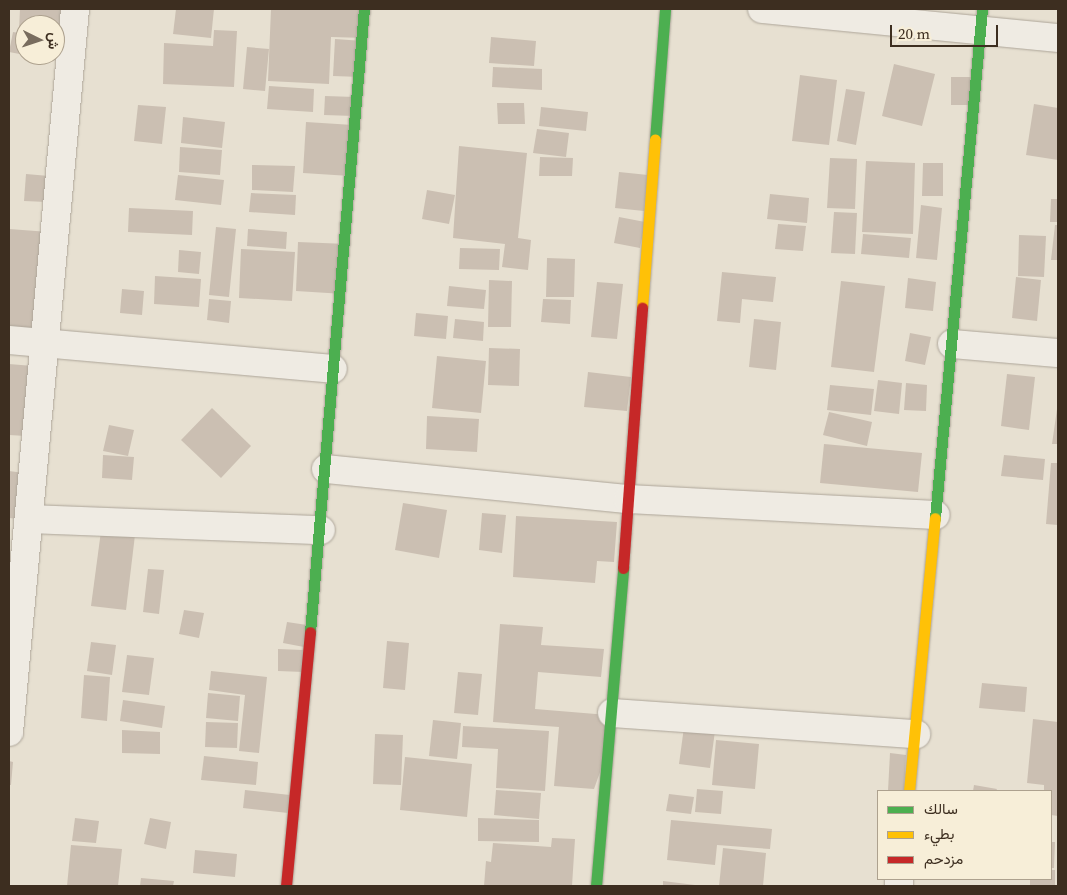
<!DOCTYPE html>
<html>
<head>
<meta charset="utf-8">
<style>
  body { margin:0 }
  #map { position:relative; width:1067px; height:895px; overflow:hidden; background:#e7e0d1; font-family:"Source Serif 4",Vazirmatn,serif }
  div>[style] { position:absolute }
  .building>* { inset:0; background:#cbbfb2 }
  .roads { filter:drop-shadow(0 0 1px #ada599) drop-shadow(0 0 1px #ada599) }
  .street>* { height:28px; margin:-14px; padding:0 14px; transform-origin:14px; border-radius:14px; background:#efebe3 }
  .fast>* { height:11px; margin:-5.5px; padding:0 5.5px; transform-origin:5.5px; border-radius:5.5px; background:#4caf50 }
  .slow>* { height:11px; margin:-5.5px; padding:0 5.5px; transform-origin:5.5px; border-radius:5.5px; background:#ffc107 }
  .jam>* { height:11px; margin:-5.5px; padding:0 5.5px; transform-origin:5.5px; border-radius:5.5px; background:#c62828 }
  span { translate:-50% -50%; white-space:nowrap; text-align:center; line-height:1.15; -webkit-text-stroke:5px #f7eed8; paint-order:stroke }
  .frame { position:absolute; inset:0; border:10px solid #3d2e20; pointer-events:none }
  .legend { position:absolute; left:877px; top:790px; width:175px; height:90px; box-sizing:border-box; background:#f7eed8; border:1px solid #ada18e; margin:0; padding:6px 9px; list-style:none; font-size:15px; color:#3d2e20 }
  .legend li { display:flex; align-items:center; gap:10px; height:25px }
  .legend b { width:25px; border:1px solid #ada18e }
  .north { position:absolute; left:15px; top:15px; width:50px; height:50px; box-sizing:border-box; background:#f7eed8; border:1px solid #ada18e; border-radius:50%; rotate:94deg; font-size:14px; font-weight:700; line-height:20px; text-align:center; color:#3d2e20 }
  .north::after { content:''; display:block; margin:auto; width:18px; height:22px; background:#786c5e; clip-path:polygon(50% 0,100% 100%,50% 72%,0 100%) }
  .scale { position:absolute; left:890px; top:25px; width:108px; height:22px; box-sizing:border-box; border:2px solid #3d2e20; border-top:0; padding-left:6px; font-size:15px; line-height:18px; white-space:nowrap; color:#3d2e20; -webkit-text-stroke:4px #f7eed8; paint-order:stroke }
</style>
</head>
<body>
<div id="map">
  <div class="building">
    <i style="clip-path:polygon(20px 9px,66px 9px,66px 33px,55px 33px,55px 25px,25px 25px,25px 32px,19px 31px)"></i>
    <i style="clip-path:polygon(176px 9px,214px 9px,211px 38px,173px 34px)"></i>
    <i style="clip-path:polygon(271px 9px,366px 9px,365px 38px,331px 37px,329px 84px,268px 81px)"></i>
    <i style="clip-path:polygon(214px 30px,237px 31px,234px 87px,163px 84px,164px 43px,213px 46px)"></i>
    <i style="clip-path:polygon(13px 32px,25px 34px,25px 55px,9px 52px)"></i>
    <i style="clip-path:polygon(491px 37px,536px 41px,534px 66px,489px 63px)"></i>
    <i style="clip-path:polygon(55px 39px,63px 40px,59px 61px,33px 56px,55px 55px)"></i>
    <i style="clip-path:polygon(335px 39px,363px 41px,361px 77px,333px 76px)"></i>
    <i style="clip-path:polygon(247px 47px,269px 49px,265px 91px,243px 89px)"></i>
    <i style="clip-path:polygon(894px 64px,935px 74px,922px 126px,882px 116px)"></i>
    <i style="clip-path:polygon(493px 67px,542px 69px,542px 90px,492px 87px)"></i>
    <i style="clip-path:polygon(800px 75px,837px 80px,829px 145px,792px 141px)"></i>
    <i style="clip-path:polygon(951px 77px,975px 77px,975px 105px,951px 105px)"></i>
    <i style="clip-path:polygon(269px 86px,314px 89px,313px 112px,267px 109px)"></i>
    <i style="clip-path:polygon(846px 89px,865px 92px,856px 145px,837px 141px)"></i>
    <i style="clip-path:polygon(325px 96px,355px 97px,354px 116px,324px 115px)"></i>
    <i style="clip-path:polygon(497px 103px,524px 103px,525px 124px,498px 124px)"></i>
    <i style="clip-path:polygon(1034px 104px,1058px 108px,1058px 160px,1026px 155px)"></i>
    <i style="clip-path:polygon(138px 105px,166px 107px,162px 144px,134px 141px)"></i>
    <i style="clip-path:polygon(541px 107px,588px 112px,586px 131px,539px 126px)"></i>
    <i style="clip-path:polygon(183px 117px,225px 122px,222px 148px,181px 143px)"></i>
    <i style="clip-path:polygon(306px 122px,353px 125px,350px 176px,303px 173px)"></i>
    <i style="clip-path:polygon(537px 129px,569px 133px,566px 157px,533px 153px)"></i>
    <i style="clip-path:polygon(459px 146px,527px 153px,518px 238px,531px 240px,528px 270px,502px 267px,505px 244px,453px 238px)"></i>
    <i style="clip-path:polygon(180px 147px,222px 150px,220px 175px,179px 172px)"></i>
    <i style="clip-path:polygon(540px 157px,573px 158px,572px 176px,539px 176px)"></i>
    <i style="clip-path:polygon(830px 158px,857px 159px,855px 209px,827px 208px)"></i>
    <i style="clip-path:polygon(866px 161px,915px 163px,913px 234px,862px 232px)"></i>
    <i style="clip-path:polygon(923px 163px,943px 163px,943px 196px,922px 196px)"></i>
    <i style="clip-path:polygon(252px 165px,295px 166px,293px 192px,252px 190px)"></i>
    <i style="clip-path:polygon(619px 172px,648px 175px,644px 211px,615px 208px)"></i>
    <i style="clip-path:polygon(26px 174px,49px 176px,47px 202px,24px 201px)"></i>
    <i style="clip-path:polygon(178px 175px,224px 180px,221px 205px,175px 200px)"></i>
    <i style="clip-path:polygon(427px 190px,455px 195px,449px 224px,422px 219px)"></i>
    <i style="clip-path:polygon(251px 193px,296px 195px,295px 215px,249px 212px)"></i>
    <i style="clip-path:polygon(770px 194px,809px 198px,807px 223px,767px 219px)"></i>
    <i style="clip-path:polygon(1051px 199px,1058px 199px,1058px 222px,1050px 222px)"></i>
    <i style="clip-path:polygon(921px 205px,942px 208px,937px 260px,916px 258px)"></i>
    <i style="clip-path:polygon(129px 208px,193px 211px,192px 235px,128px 232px)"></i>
    <i style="clip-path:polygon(834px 212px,857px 213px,855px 254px,831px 253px)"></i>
    <i style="clip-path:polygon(619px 217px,645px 222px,640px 248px,614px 243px)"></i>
    <i style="clip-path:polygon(778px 224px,806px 226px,803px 251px,775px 249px)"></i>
    <i style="clip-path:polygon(1055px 225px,1058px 225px,1058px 260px,1051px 260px)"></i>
    <i style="clip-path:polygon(216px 227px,236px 229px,229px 297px,209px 295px)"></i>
    <i style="clip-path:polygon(9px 229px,49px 232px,39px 333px,9px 330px)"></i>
    <i style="clip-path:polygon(248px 229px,287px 232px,286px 249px,247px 246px)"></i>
    <i style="clip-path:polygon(863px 234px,911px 238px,909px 258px,861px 254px)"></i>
    <i style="clip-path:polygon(1019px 235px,1046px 236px,1044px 277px,1018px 276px)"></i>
    <i style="clip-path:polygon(298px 242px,347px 244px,344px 294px,296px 291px)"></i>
    <i style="clip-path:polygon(460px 248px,500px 249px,499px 270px,459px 269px)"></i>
    <i style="clip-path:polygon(241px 249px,295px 252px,292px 301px,239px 298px)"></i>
    <i style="clip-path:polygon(179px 250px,201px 252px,199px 274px,178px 272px)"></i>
    <i style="clip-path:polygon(547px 258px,575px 259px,574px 297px,546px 297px)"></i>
    <i style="clip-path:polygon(722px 272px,776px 277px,773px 302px,742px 299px,740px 323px,717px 321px)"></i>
    <i style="clip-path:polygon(155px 276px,201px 279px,199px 307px,154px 304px)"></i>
    <i style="clip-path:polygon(1016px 277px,1041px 280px,1037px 321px,1012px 318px)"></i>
    <i style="clip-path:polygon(908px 278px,936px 282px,933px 311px,905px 308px)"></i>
    <i style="clip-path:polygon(489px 280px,512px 281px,511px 327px,488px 327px)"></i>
    <i style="clip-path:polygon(841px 281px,885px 286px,874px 372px,831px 367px)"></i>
    <i style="clip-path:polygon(597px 282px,623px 284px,617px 339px,591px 337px)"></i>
    <i style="clip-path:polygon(449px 286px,486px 290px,484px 309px,447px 306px)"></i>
    <i style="clip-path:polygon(122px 289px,144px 291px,142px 315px,120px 313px)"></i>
    <i style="clip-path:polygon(209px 299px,231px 301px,229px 323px,207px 320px)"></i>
    <i style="clip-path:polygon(543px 299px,571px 300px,570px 324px,541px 322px)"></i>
    <i style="clip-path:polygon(416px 313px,448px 316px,446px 339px,414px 336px)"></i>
    <i style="clip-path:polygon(455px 319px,484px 322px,483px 341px,453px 338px)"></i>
    <i style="clip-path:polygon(754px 319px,781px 322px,776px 370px,749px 367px)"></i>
    <i style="clip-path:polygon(910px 333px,931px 337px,925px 365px,905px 361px)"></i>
    <i style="clip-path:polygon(489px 348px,520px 349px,519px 386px,488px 385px)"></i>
    <i style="clip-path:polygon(437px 356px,486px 361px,481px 413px,432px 408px)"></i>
    <i style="clip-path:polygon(9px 364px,33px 366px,26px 436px,9px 435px)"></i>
    <i style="clip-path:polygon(588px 372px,631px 377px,627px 411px,584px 407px)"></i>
    <i style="clip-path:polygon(1007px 374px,1035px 377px,1029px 430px,1001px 426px)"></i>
    <i style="clip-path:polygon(878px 380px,902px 383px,899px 414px,874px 411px)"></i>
    <i style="clip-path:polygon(906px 383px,927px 385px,926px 411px,904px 410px)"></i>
    <i style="clip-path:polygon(830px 385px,874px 389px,871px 415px,827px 410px)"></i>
    <i style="clip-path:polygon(1058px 402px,1058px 444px,1052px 444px)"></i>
    <i style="clip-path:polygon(212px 408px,251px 446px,221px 478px,181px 440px)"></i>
    <i style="clip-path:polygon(829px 412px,872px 422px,867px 446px,823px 435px)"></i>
    <i style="clip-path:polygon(427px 416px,479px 419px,477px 452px,426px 449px)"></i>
    <i style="clip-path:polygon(109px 425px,134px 430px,128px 456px,103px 451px)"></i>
    <i style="clip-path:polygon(824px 444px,922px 453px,918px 492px,820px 483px)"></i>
    <i style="clip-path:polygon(103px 455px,134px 457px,132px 480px,102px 478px)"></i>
    <i style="clip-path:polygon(1004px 455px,1045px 459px,1043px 480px,1001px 476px)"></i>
    <i style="clip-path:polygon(1051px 463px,1058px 463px,1058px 525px,1046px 524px)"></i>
    <i style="clip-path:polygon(9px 471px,24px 473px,19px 519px,9px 518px)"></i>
    <i style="clip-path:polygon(403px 503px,447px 510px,439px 558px,395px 550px)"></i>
    <i style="clip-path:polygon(482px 513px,506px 515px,502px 553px,479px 550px)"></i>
    <i style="clip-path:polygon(516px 516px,617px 522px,614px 562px,597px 561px,595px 583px,513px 577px)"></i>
    <i style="clip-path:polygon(101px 531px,135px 535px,126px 610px,91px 606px)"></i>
    <i style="clip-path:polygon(148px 569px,164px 570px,159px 614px,143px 612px)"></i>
    <i style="clip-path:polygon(184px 610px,204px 613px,199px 638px,179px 634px)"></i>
    <i style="clip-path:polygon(287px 622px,307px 625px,304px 647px,283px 643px)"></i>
    <i style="clip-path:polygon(500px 624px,543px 627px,541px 645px,604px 649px,601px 677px,538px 672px,535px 709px,620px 716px,594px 789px,554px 786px,559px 727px,493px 722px)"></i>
    <i style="clip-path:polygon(387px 641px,409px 643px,405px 690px,383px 688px)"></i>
    <i style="clip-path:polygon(91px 642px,116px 645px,112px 675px,87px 671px)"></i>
    <i style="clip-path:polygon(278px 649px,303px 650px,303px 672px,278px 671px)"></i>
    <i style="clip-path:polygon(127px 655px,154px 658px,149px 695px,122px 692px)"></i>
    <i style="clip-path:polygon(211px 671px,267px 677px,259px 753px,239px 751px,245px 695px,209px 690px)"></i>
    <i style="clip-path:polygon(458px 672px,482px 674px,478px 715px,454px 713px)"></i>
    <i style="clip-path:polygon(84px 675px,110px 677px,107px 721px,81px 718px)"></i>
    <i style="clip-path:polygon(982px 683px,1027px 687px,1025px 712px,979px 708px)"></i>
    <i style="clip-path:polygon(208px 693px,240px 696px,238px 721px,206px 718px)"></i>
    <i style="clip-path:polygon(123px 700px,165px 706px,162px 728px,120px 721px)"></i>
    <i style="clip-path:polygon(1033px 719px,1058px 722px,1058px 816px,1051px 815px,1051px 791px,1044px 791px,1044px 785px,1027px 783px)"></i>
    <i style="clip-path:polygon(433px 720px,461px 723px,457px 759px,429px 756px)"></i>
    <i style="clip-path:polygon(206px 722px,238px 723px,237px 748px,205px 747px)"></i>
    <i style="clip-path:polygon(463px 726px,549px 731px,545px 791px,496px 788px,498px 749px,462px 747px)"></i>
    <i style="clip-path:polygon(684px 727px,715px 731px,710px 768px,679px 764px)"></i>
    <i style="clip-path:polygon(122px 730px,160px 732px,160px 754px,122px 753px)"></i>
    <i style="clip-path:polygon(375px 734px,403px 735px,401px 785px,373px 784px)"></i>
    <i style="clip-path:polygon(716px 740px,759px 744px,755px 789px,712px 785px)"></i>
    <i style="clip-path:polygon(890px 753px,906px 755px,904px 791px,888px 791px)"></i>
    <i style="clip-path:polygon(204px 756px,258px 762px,256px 785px,201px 780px)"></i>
    <i style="clip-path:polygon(405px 757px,472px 764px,467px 817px,400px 810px)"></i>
    <i style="clip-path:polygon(9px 761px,13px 762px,11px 785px,9px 785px)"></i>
    <i style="clip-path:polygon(974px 785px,997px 789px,996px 791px,973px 791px)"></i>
    <i style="clip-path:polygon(697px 789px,723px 791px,721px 814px,695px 812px)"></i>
    <i style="clip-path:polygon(245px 790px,290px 795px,288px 813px,243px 808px)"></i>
    <i style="clip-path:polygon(496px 790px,541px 793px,539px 819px,494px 815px)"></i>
    <i style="clip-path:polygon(669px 794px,694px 797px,691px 814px,666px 811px)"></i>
    <i style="clip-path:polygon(75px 818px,99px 821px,96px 843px,72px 841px)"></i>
    <i style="clip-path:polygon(150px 818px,171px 822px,166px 849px,144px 844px)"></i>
    <i style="clip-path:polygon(478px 818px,539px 820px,539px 842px,478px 841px)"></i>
    <i style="clip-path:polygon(671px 820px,772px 829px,770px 849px,717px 845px,715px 865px,667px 860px)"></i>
    <i style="clip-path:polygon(552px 838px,575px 839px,572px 886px,484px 886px,486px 861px,491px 862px,493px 843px,551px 847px)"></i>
    <i style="clip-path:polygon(1051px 842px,1055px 842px,1054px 868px,1051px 868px)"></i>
    <i style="clip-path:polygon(71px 845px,122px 849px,118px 886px,67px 886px)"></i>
    <i style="clip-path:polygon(723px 848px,766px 853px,763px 886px,719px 886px)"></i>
    <i style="clip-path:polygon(195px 850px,237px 854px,235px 877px,193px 873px)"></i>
    <i style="clip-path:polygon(1051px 870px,1055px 870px,1055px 886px,1030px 886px,1030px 879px,1051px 879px)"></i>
    <i style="clip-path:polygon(141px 878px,174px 881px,173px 886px,140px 886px)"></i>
    <i style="clip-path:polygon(663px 881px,695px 885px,695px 886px,663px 886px)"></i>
  </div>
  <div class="roads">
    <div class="street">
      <i style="left:762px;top:9px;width:297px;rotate:5.6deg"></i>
      <i style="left:9px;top:340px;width:325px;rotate:5.1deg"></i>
      <i style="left:952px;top:344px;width:106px;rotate:4.9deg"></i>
      <i style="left:326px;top:469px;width:303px;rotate:5.7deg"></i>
      <i style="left:628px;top:499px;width:308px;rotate:3deg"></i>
      <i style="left:30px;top:519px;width:291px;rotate:2.2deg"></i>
      <i style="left:612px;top:713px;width:305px;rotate:4deg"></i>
      <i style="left:9px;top:732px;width:726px;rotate:-84.78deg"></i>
      <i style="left:899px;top:886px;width:7px;rotate:-90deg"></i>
    </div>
    <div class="fast">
      <i style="left:655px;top:140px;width:131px;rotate:-85.6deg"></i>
      <i style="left:935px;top:518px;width:511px;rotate:-84.72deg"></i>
      <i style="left:310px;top:632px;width:625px;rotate:-85.05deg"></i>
      <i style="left:596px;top:886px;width:319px;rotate:-85.1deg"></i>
    </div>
    <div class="slow">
      <i style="left:642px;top:308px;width:169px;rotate:-85.6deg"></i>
      <i style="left:909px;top:791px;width:274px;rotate:-84.6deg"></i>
    </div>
    <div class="jam">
      <i style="left:623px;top:568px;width:261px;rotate:-85.8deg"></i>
      <i style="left:286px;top:886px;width:255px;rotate:-84.6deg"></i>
    </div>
  </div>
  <div class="frame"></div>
  <ul class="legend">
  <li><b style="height:6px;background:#4caf50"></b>سالك</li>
  <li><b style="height:6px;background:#ffc107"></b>بطيء</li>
  <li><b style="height:6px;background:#c62828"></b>مزدحم</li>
  </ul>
  <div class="north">ش</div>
  <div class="scale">20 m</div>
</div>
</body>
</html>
